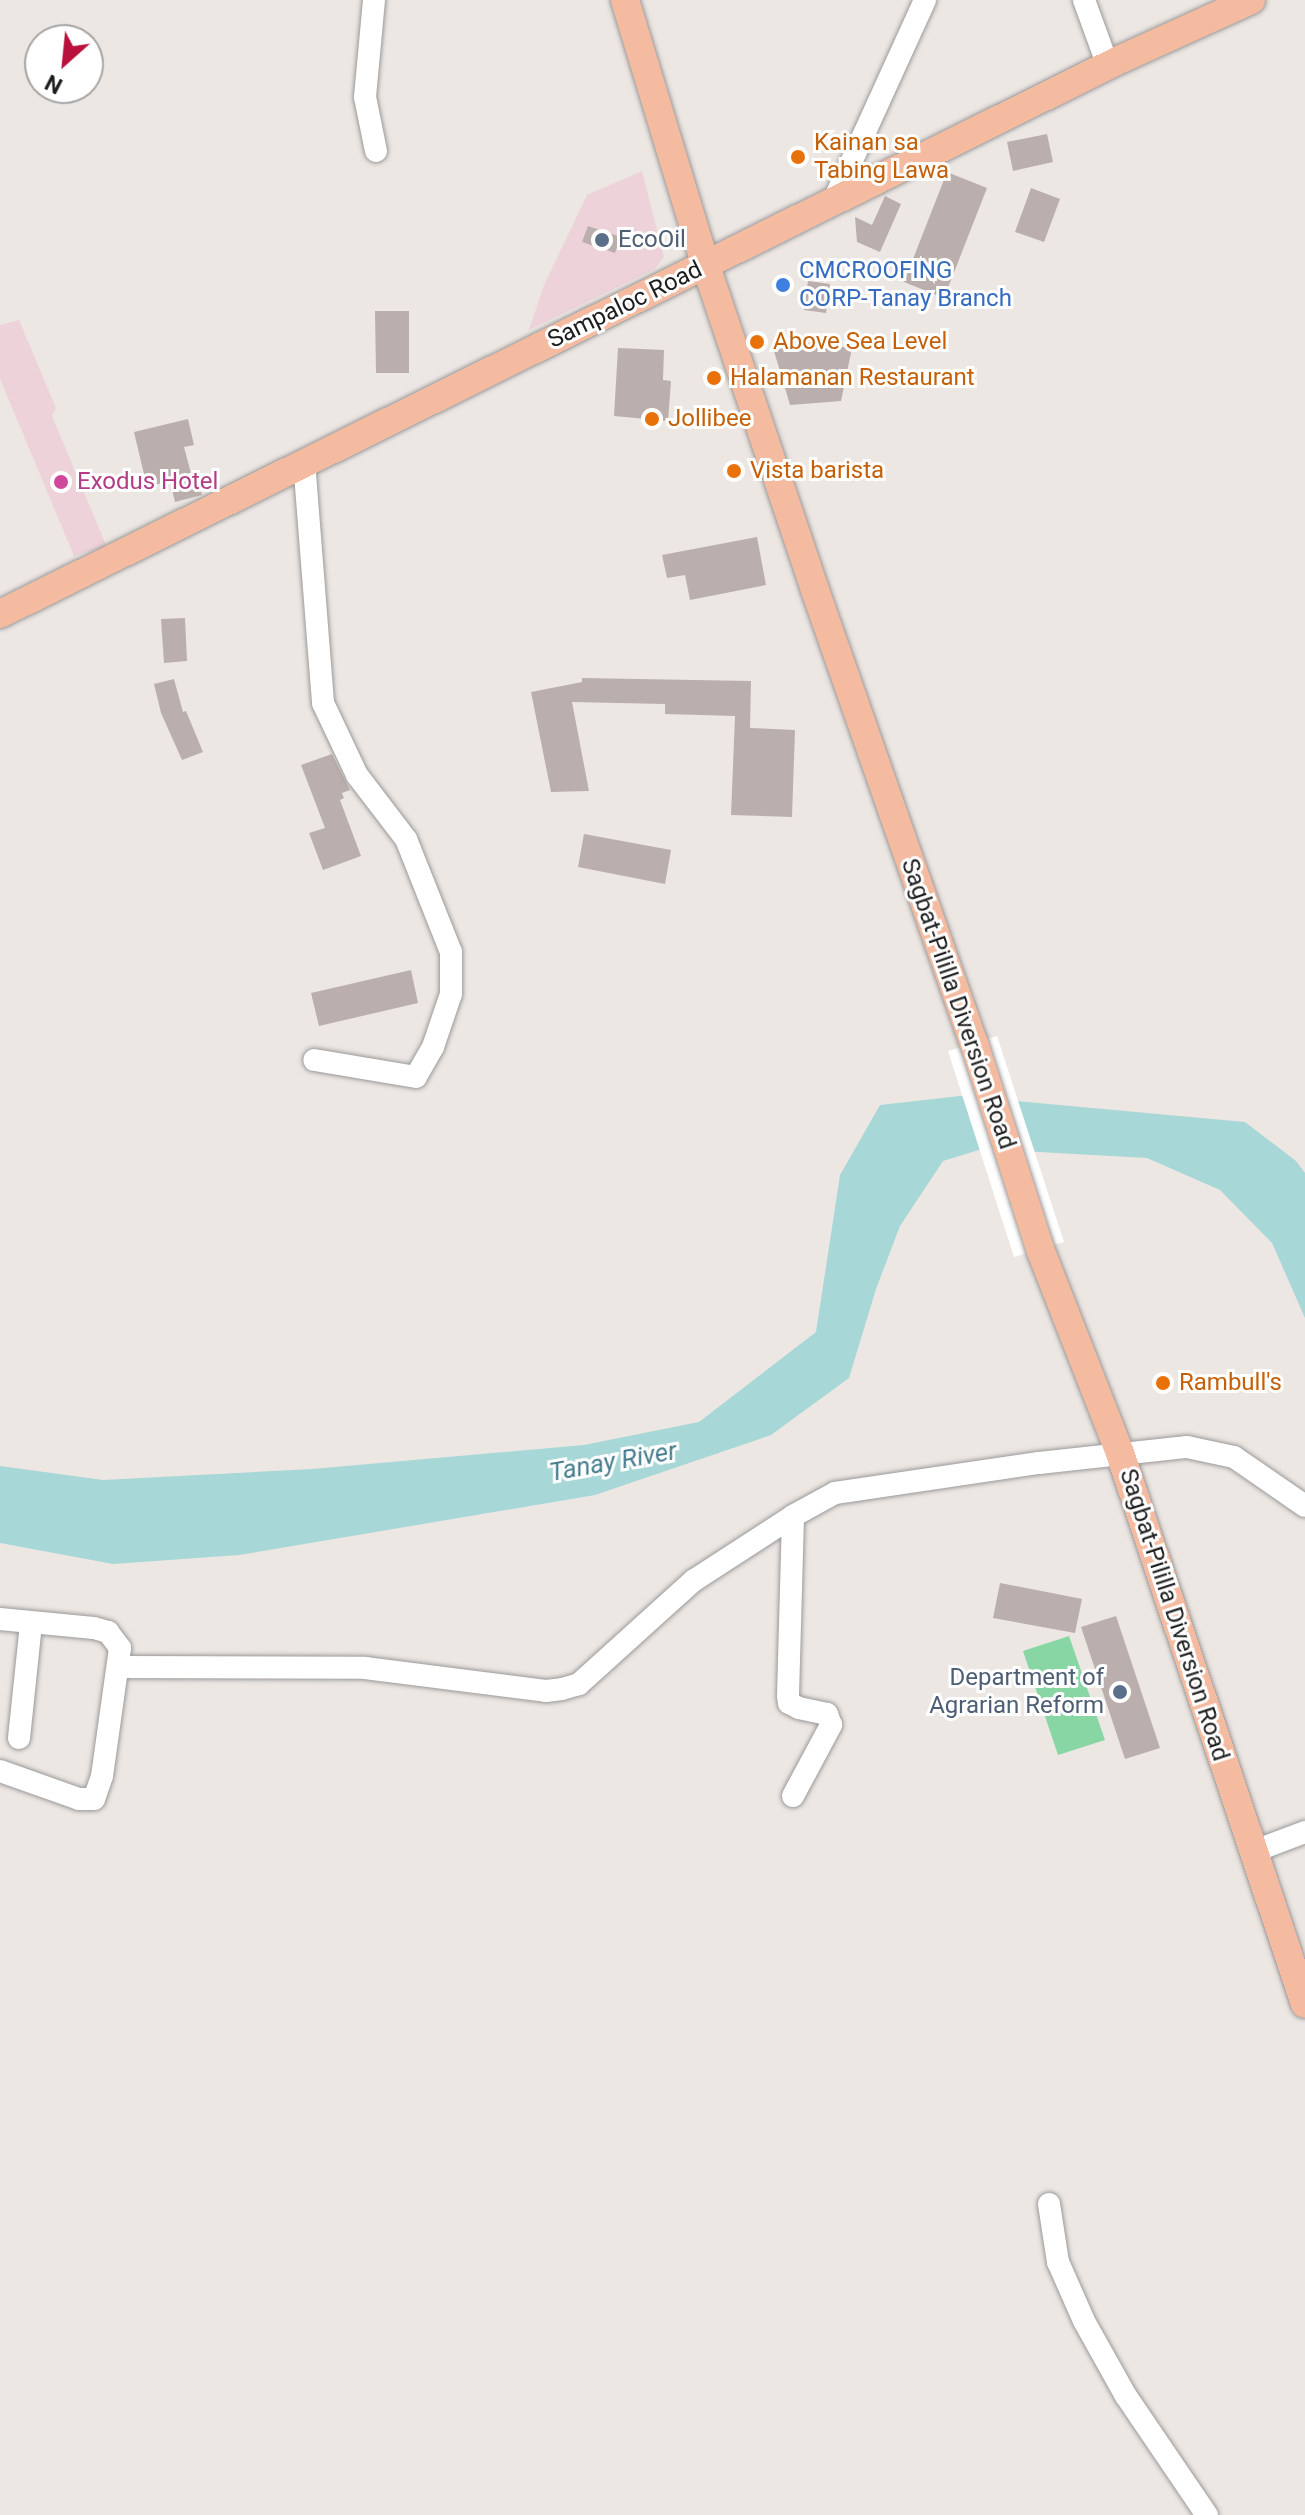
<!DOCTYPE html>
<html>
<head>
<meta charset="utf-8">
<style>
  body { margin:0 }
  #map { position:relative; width:1305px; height:2515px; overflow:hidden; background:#ede7e3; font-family:Roboto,sans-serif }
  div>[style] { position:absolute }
  .commercial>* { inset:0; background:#edd3d9 }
  .pitch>* { inset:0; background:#87d6a3 }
  .water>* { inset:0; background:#a7d7d6 }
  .pier>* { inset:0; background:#fff }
  .building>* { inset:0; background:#baafad }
  .roads { filter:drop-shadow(0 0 2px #9a9a9a) drop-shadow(0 0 2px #9a9a9a) }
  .minor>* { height:22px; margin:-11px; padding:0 11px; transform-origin:11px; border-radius:11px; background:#fff }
  .major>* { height:28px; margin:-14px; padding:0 14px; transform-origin:14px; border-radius:14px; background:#f4bba1 }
  .dots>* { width:22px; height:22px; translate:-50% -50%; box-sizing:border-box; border:4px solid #fff; border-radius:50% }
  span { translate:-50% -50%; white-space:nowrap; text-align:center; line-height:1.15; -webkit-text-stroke:6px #fff; paint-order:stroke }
  .food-label { font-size:24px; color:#c56008 }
  .left { translate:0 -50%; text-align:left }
  .service-label { font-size:24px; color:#4e5e75 }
  .right { translate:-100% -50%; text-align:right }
  .shop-label { font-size:24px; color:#366cbe }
  .street-label { font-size:24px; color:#1d1d1d }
  .hotel-label { font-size:24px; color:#b23c85 }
  .water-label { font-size:26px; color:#477d8e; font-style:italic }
  .north { position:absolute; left:24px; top:24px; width:80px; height:80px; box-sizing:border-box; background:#fff; border:2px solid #a5a5a5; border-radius:50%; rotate:207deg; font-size:22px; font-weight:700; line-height:32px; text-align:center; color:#1d1d1d }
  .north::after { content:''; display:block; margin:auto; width:28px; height:36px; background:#b9103c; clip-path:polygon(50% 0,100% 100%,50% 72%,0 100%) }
</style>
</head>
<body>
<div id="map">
  <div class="commercial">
    <i style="clip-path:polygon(642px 171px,664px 257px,655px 269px,529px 330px,544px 285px,587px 195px)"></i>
    <i style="clip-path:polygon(19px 320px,56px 408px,52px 416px,107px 547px,74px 556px,0 379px,0 325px)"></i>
  </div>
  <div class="pitch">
    <i style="clip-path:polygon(1069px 1636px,1105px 1740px,1058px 1755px,1023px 1651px)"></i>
  </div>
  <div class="water">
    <i style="clip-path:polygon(960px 1096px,1245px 1122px,1296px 1161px,1305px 1173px,1305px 1318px,1272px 1243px,1220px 1190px,1147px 1158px,982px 1149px,943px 1161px,900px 1226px,876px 1289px,849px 1378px,771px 1435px,595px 1495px,239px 1555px,113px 1564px,0 1543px,0 1466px,103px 1480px,312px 1469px,584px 1445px,699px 1422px,816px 1332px,840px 1175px,880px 1105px)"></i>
  </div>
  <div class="pier">
    <i style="clip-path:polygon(997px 1036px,1064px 1242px,1014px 1257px,948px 1051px)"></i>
  </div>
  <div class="building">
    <i style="clip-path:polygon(1047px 134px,1053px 162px,1013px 171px,1007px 142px)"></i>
    <i style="clip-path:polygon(947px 172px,987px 188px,944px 298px,904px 282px)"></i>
    <i style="clip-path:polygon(1031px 188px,1060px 199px,1044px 242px,1015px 232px)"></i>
    <i style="clip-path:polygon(885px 196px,901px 204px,880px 252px,857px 242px,855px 217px,872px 225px)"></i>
    <i style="clip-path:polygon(588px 226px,621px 237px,615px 253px,582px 242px)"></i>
    <i style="clip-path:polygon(808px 281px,830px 284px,826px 313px,804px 310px)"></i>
    <i style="clip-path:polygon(375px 311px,409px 311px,409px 373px,376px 373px)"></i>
    <i style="clip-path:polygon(804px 341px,852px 348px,841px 401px,790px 405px,774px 351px)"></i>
    <i style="clip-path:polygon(618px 348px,664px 350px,663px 380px,671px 381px,668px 421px,614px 416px)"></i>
    <i style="clip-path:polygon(188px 419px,194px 445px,184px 447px,192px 477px,197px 476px,202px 495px,175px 502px,170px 481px,147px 487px,134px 432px)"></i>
    <i style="clip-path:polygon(757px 537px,766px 585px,690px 600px,685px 575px,667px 578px,662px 555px)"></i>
    <i style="clip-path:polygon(185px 618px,187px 661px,164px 663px,161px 619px)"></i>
    <i style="clip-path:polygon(582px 678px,751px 681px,750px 728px,795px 730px,792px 817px,731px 815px,735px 716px,665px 714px,665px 704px,572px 702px,589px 791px,551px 792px,531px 692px,582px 682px)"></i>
    <i style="clip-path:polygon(174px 679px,183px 712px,186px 711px,203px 752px,182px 760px,161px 713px,154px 684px)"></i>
    <i style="clip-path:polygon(332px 754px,350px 790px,342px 793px,344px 798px,340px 800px,361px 856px,323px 870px,309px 833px,325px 828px,301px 765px)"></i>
    <i style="clip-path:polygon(584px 834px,671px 850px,665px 884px,578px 867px)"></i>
    <i style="clip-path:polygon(411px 970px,418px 1003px,319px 1026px,311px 993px)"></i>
    <i style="clip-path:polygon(1000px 1583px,1082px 1599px,1075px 1633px,993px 1618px)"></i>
    <i style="clip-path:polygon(1116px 1616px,1160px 1748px,1125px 1759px,1081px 1627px)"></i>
  </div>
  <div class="roads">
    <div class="minor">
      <i style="left:374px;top:0;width:97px;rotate:95.3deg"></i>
      <i style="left:365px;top:97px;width:55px;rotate:78.5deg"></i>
      <i style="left:1084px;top:0;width:70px;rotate:70deg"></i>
      <i style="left:833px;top:202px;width:222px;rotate:-65.5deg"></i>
      <i style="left:304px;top:461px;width:243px;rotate:85.5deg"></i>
      <i style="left:323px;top:703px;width:80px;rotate:64.7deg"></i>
      <i style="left:357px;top:775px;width:81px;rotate:52.6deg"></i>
      <i style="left:406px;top:839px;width:122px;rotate:68.3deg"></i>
      <i style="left:451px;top:952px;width:42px;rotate:90deg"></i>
      <i style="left:451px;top:994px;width:56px;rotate:108.8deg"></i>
      <i style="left:433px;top:1047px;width:34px;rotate:120deg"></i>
      <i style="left:416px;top:1077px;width:103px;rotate:-170.5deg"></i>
      <i style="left:0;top:1619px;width:94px;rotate:5.5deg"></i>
      <i style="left:94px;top:1628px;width:15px;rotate:16deg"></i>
      <i style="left:108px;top:1632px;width:20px;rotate:53deg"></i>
      <i style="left:120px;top:1648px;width:129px;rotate:98deg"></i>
      <i style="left:102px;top:1776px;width:24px;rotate:109deg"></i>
      <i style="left:94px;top:1799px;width:15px;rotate:180deg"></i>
      <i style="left:79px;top:1799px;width:84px;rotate:-160.5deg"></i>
      <i style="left:120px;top:1667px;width:245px;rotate:0.2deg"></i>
      <i style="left:365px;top:1668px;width:182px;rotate:7.2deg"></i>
      <i style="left:546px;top:1691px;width:16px;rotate:-7deg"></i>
      <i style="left:562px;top:1689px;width:18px;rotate:-16deg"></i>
      <i style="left:579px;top:1684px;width:154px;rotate:-42.1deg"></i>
      <i style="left:693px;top:1581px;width:119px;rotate:-33deg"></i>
      <i style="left:793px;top:1516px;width:48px;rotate:-28.7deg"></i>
      <i style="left:835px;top:1493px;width:206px;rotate:-8.4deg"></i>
      <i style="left:1039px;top:1463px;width:149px;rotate:-6.2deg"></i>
      <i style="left:1187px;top:1447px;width:48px;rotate:12deg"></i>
      <i style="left:1234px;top:1457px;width:86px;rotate:34.6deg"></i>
      <i style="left:19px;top:1738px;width:115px;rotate:-84deg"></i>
      <i style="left:793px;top:1796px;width:81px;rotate:-61.8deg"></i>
      <i style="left:831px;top:1725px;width:12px;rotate:-110deg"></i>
      <i style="left:827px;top:1714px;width:29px;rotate:-168deg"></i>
      <i style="left:799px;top:1708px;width:11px;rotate:-153deg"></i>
      <i style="left:789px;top:1703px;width:7px;rotate:-98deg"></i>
      <i style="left:788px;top:1696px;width:180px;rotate:-88.4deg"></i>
      <i style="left:1252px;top:1852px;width:57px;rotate:-20.7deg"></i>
      <i style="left:1049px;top:2204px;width:59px;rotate:81.2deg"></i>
      <i style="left:1058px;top:2262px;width:64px;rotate:66.2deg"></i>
      <i style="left:1084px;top:2321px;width:86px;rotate:60.8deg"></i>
      <i style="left:1126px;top:2396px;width:144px;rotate:55.8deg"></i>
    </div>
    <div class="major">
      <i style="left:625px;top:0;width:278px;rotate:73.1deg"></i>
      <i style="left:706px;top:266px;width:342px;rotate:71.4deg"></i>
      <i style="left:815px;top:590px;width:480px;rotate:70.7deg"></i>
      <i style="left:974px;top:1043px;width:216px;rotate:72.2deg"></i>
      <i style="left:1040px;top:1249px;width:219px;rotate:68.6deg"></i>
      <i style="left:1120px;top:1453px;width:581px;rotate:71.44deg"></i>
      <i style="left:0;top:614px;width:1249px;rotate:-26.34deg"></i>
      <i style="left:1119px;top:60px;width:145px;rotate:-24.4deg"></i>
    </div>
  </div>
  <div class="dots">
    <i style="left:798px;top:157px;background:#e8710a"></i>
    <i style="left:602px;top:240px;background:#5c6f8a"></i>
    <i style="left:783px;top:285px;background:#3f7fe0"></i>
    <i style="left:757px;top:342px;background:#e8710a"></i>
    <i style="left:714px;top:378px;background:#e8710a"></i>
    <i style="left:652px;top:419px;background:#e8710a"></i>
    <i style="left:734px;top:471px;background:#e8710a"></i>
    <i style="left:61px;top:482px;background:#d1479c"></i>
    <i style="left:1163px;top:1383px;background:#e8710a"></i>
    <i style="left:1120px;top:1692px;background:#5c6f8a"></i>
  </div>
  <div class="food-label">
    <span class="left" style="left:814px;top:157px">Kainan sa<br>Tabing Lawa</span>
    <span class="left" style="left:773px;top:342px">Above Sea Level</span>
    <span class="left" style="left:730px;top:378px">Halamanan Restaurant</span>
    <span class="left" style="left:668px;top:419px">Jollibee</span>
    <span class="left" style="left:750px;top:471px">Vista barista</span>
    <span class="left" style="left:1179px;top:1383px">Rambull's</span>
  </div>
  <div class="service-label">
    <span class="left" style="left:618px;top:240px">EcoOil</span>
    <span class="right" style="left:1104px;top:1692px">Department of<br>Agrarian Reform</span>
  </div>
  <div class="shop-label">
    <span class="left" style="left:799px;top:285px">CMCROOFING<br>CORP-Tanay Branch</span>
  </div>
  <div class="street-label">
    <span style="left:625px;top:305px;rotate:-26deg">Sampaloc Road</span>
    <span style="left:958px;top:1004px;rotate:71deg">Sagbat-Pililla Diversion Road</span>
    <span style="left:1174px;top:1615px;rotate:72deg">Sagbat-Pililla Diversion Road</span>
  </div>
  <div class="hotel-label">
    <span class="left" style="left:77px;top:482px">Exodus Hotel</span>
  </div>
  <div class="water-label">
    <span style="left:613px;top:1462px;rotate:-10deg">Tanay River</span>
  </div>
  <div class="north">N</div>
</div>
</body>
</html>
